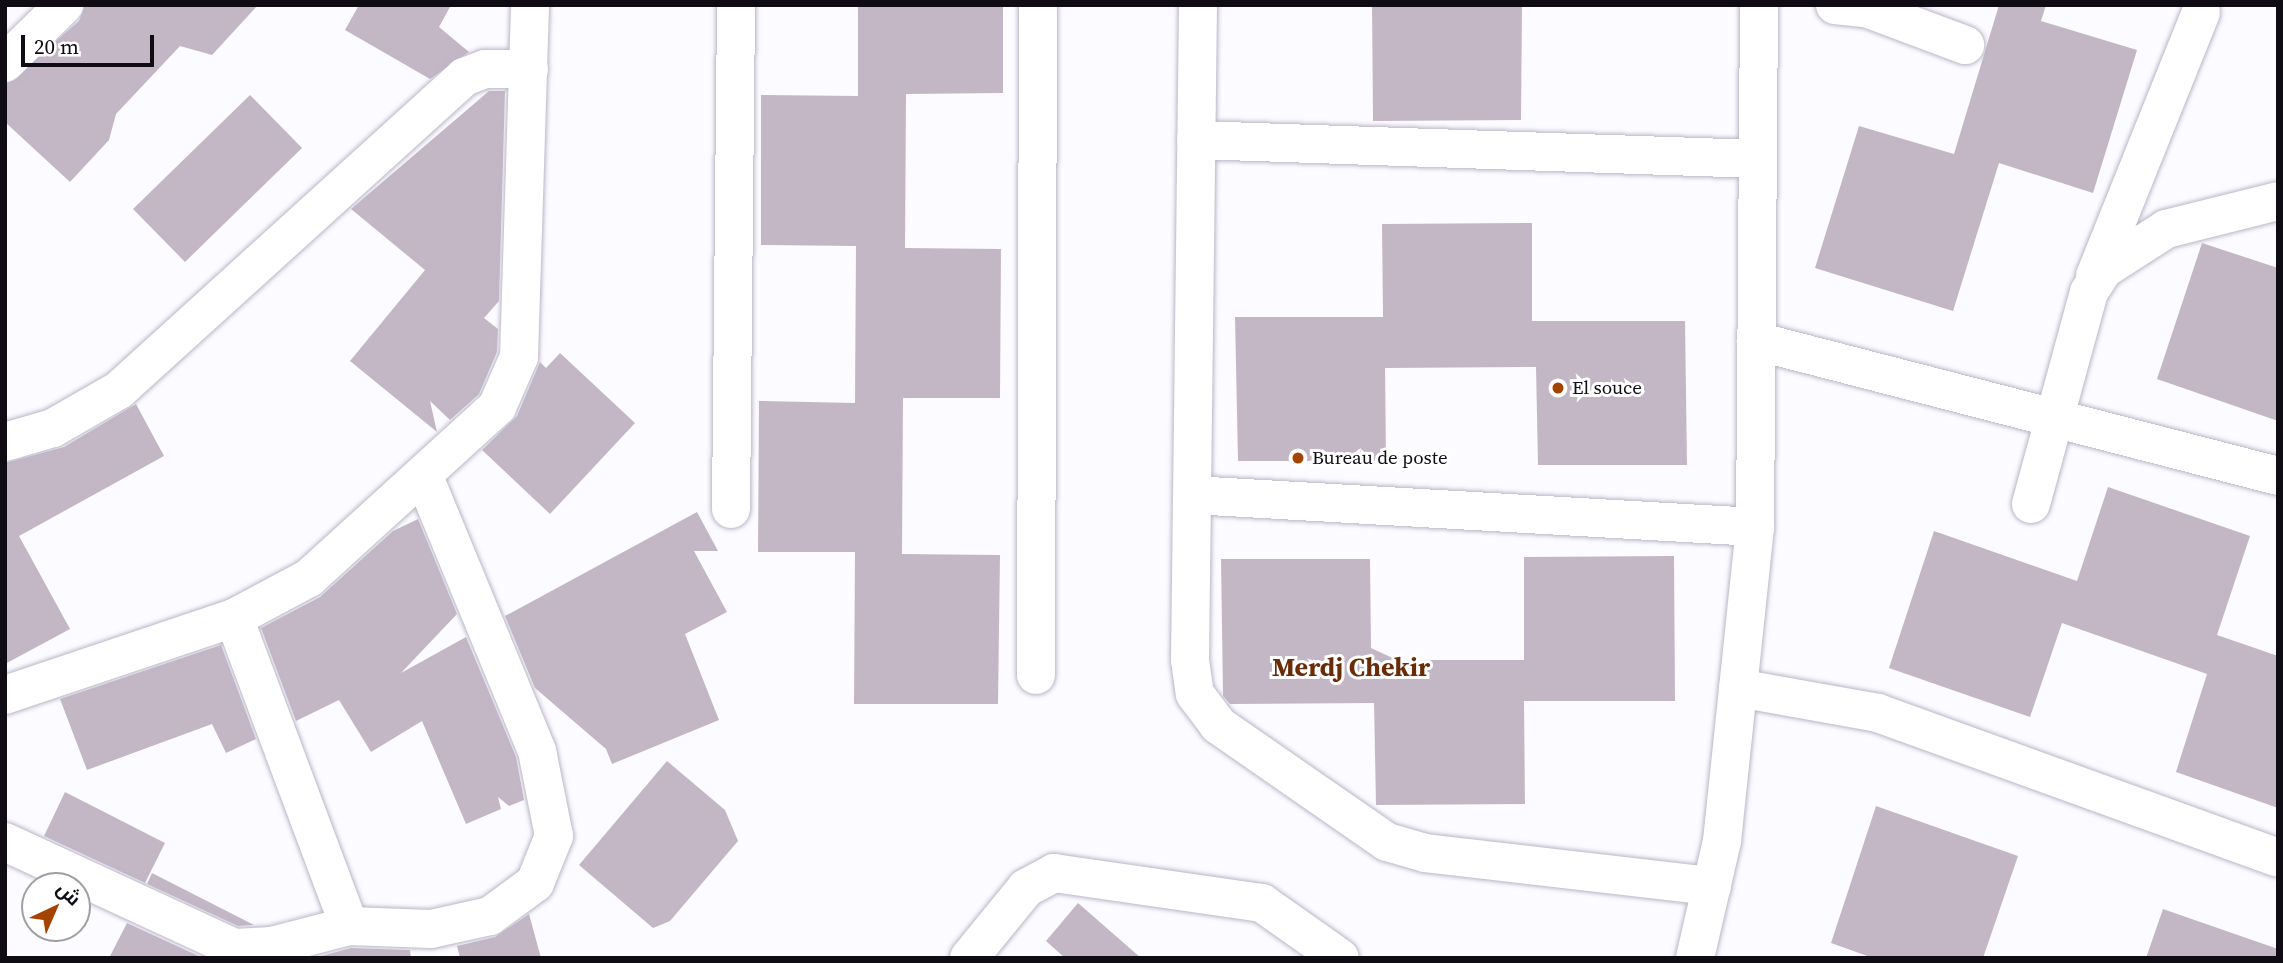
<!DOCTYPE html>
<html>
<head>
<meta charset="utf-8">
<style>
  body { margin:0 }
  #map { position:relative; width:2283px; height:963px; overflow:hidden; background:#fcfbff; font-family:"Source Serif 4",Cairo,serif }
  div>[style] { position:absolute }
  .building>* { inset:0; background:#c3b7c6 }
  .roads { filter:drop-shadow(0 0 2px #bab6c7) drop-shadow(0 0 2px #bab6c7) }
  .street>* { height:38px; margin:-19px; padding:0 19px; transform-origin:19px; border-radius:19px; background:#fff }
  .dots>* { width:19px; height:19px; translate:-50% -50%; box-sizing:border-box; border:4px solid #fff; border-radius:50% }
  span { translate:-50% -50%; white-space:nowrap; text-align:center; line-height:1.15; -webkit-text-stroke:6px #fff; paint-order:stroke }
  .poi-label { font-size:19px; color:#0f0d13 }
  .left { translate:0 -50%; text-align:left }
  .district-label { font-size:26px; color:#6a2b08; font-weight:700 }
  .frame { position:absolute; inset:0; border:7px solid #0f0d13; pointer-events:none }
  .north { position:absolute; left:21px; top:872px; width:70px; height:70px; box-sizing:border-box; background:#fff; border:2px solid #9f9ea1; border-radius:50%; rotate:44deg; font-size:19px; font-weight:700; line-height:28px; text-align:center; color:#0f0d13 }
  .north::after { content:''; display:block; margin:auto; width:24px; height:32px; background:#a54303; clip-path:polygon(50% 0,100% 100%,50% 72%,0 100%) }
  .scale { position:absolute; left:21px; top:35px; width:133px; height:32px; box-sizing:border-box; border:4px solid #0f0d13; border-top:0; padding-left:9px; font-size:21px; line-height:24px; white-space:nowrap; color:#0f0d13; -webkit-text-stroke:5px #fff; paint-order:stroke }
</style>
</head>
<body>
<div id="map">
  <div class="building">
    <i style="clip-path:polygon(85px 5px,258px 5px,212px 55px,180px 46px,116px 114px,109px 140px,70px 182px,5px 122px,5px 85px,79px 21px)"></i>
    <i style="clip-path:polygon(359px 5px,451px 5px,439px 27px,469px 52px,430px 79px,345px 30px)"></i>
    <i style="clip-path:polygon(858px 5px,1003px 5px,1003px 93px,906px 94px,905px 248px,1001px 249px,1000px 398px,903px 398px,902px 554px,1000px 555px,998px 704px,854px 704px,855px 552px,758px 552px,759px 401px,855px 403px,856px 246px,761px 245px,761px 95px,858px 96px)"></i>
    <i style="clip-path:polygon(1372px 5px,1522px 5px,1521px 120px,1373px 121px)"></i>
    <i style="clip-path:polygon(1999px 5px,2046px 5px,2041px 21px,2137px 50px,2093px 193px,1999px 163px,1953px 311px,1815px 268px,1859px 126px,1954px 154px)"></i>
    <i style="clip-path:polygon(489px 91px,505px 91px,499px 301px,484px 318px,498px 329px,497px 352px,479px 394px,450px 420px,430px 401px,437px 432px,350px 361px,425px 270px,351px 209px)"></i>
    <i style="clip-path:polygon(250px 95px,302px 148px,185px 262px,133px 209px)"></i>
    <i style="clip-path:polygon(1532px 223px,1532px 321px,1685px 321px,1687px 465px,1538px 465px,1536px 367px,1385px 368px,1386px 461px,1238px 461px,1235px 317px,1383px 317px,1382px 224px)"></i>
    <i style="clip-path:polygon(2202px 243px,2278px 268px,2278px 421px,2157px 379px)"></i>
    <i style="clip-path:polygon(560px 353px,635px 423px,550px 514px,482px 450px,517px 416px,540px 362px,546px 368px)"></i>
    <i style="clip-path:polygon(136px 404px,164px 456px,19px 536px,70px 629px,5px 664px,5px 463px,64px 447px)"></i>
    <i style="clip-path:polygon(2108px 487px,2250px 536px,2217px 635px,2278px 656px,2278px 808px,2176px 772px,2207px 674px,2062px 623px,2030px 717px,1889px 668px,1934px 531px,2077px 581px)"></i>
    <i style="clip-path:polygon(697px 512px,718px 551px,694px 551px,727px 612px,685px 634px,719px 720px,612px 764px,606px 749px,535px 688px,505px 616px)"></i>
    <i style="clip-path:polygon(418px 519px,457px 614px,401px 673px,466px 637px,516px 757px,524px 800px,509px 806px,498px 797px,501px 809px,466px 824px,422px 721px,371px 752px,339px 700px,296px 721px,261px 628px,320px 597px,393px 531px)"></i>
    <i style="clip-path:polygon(1674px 556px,1675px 701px,1524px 701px,1525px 804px,1376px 805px,1374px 703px,1230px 704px,1223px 696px,1221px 559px,1370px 559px,1371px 648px,1397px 660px,1524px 660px,1524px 557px)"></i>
    <i style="clip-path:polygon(221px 645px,256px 739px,226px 753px,212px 724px,87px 770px,60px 699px)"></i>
    <i style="clip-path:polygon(667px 761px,725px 810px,738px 841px,670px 921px,653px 928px,579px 865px)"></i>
    <i style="clip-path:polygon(65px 792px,165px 843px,145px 883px,44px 836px)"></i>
    <i style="clip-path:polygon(1876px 806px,2018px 856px,1983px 958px,1873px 958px,1831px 943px)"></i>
    <i style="clip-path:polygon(152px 873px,254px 925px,238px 926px,147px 884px)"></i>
    <i style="clip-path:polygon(1078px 903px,1141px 958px,1065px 958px,1046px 941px)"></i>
    <i style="clip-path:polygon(2163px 909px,2278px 949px,2278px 958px,2146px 958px)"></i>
    <i style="clip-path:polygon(529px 914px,541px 958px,460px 958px,457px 946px,495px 937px)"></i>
    <i style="clip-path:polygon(127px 923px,203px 958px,109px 958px)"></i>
    <i style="clip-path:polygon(351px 948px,410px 950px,411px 958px,314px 958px)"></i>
  </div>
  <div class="roads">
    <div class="street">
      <i style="left:1198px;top:5px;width:655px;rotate:90.7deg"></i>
      <i style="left:1190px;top:660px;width:34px;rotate:82deg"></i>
      <i style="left:1195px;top:694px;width:39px;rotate:53deg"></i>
      <i style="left:1218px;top:725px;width:206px;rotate:34.7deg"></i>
      <i style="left:1387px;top:842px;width:40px;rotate:16deg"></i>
      <i style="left:1425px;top:853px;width:289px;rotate:6.6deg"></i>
      <i style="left:1835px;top:5px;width:31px;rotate:6deg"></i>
      <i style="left:1866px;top:8px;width:106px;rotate:20.5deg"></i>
      <i style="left:5px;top:63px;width:83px;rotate:-44.5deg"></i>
      <i style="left:1196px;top:140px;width:560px;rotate:1.94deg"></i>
      <i style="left:2095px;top:276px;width:284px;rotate:-68.1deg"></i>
      <i style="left:1756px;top:341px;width:539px;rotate:14.5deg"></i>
      <i style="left:5px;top:442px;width:50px;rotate:-16.3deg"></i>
      <i style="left:53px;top:428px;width:76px;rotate:-29.9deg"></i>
      <i style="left:119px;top:390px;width:466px;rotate:-42.2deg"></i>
      <i style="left:464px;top:77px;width:22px;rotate:-21deg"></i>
      <i style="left:485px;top:69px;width:44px"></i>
      <i style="left:1192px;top:495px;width:564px;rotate:3.25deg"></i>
      <i style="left:2031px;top:504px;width:220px;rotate:-74.7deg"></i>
      <i style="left:2089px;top:292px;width:27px;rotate:-57deg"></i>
      <i style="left:2104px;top:269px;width:74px;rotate:-32.8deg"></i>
      <i style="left:2166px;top:229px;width:115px;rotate:-14deg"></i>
      <i style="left:731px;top:509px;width:504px;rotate:-89.43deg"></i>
      <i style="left:234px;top:618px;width:329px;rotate:69.5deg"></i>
      <i style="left:1036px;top:675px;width:670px;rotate:-89.83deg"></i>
      <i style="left:1738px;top:688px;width:142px;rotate:10.1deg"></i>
      <i style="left:1878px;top:713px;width:425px;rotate:19.9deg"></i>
      <i style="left:5px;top:695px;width:242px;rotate:-18.6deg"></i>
      <i style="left:234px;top:618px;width:85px;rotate:-28.1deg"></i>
      <i style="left:309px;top:578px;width:254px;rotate:-42.3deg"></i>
      <i style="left:497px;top:407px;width:55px;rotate:-66.3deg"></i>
      <i style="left:519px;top:357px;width:352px;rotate:-88.2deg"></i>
      <i style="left:5px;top:842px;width:252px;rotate:24.8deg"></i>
      <i style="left:234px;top:948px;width:38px;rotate:-3deg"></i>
      <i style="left:272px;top:946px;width:80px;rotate:-14.6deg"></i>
      <i style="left:349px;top:926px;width:82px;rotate:2.1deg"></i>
      <i style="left:431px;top:929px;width:60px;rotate:-12.4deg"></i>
      <i style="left:490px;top:916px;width:56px;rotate:-36.3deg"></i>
      <i style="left:535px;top:883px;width:51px;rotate:-68deg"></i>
      <i style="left:554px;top:836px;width:87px;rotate:-101.3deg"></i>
      <i style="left:537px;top:751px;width:296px;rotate:-112.4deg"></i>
      <i style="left:969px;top:958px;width:90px;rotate:-50.8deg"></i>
      <i style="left:1026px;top:888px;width:32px;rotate:-28deg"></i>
      <i style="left:1054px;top:873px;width:210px;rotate:8.2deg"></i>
      <i style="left:1262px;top:903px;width:95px;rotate:35.2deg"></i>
      <i style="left:1695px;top:958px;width:120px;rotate:-77deg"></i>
      <i style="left:1722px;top:841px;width:316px;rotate:-84deg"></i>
      <i style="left:1755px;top:527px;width:522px;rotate:-89.56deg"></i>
    </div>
  </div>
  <div class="dots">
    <i style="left:1558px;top:388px;background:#a54303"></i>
    <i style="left:1298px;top:458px;background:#a54303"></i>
  </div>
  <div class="poi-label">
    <span class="left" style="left:1572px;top:388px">El souce</span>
    <span class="left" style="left:1312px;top:458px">Bureau de poste</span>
  </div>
  <div class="district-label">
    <span style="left:1351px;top:668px">Merdj Chekir</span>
  </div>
  <div class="frame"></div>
  <div class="north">ش</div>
  <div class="scale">20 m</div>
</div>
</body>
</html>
